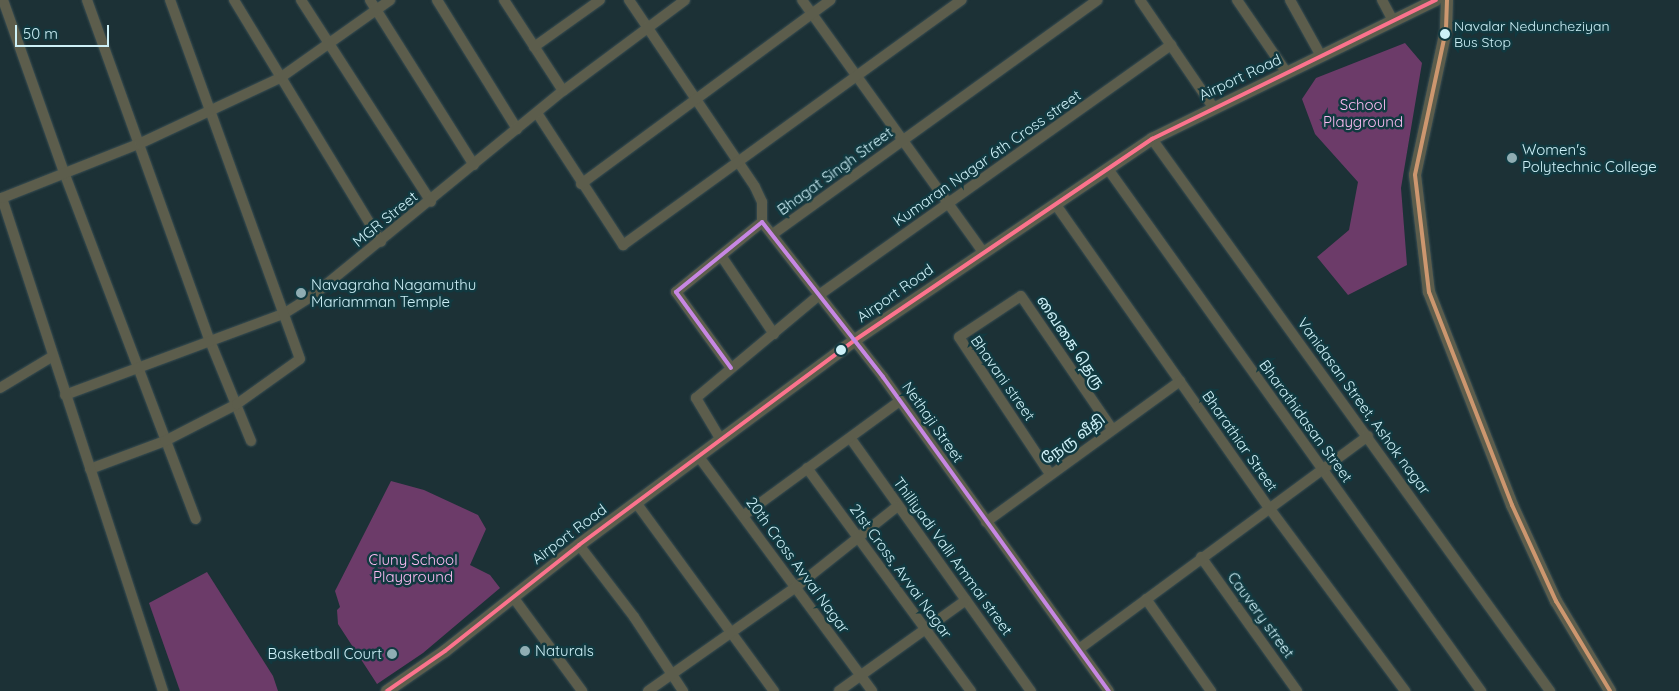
<!DOCTYPE html>
<html>
<head>
<meta charset="utf-8">
<style>
  body { margin:0 }
  #map { position:relative; width:1679px; height:691px; overflow:hidden; background:#1c3136; font-family:Quicksand,"Noto Sans Tamil",sans-serif }
  div>[style] { position:absolute }
  .green>* { inset:0; background:#6c3b69 }
  .roads { filter:drop-shadow(0 0 1px #3a4e52) drop-shadow(0 0 1px #3a4e52) }
  .minor>* { height:10px; margin:-5px; padding:0 5px; transform-origin:5px; border-radius:5px; background:#5c5d4c }
  .tertiary>* { height:12px; margin:-6px; padding:0 6px; transform-origin:6px; border-radius:6px; background:#5c5d4c }
  .bus-1>* { height:4px; margin:-2px; padding:0 2px; transform-origin:2px; border-radius:2px; background:#fc738d }
  .bus-2>* { height:4px; margin:-2px; padding:0 2px; transform-origin:2px; border-radius:2px; background:#cd976f }
  .bus-3>* { height:4px; margin:-2px; padding:0 2px; transform-origin:2px; border-radius:2px; background:#c787e3 }
  .dots>* { width:14px; height:14px; translate:-50% -50%; box-sizing:border-box; border:2px solid #113940; border-radius:50% }
  span { translate:-50% -50%; white-space:nowrap; text-align:center; line-height:1.15; -webkit-text-stroke:5px #113940; paint-order:stroke }
  .bus-label { font-size:14px; color:#cdf0f7 }
  .left { translate:0 -50%; text-align:left }
  .street-label { font-size:15px; color:#cdf0f7 }
  .park-label { font-size:15px; color:#febdf4 }
  .poi-label { font-size:15px; color:#cdf0f7 }
  .right { translate:-100% -50%; text-align:right }
  .scale { position:absolute; left:15px; top:25px; width:94px; height:22px; box-sizing:border-box; border:2px solid #cdf0f7; border-top:0; padding-left:6px; font-size:15px; line-height:18px; white-space:nowrap; color:#cdf0f7; -webkit-text-stroke:4px #113940; paint-order:stroke }
</style>
</head>
<body>
<div id="map">
  <div class="green">
    <i style="clip-path:polygon(1405px 43px,1422px 63px,1401px 188px,1407px 265px,1348px 295px,1317px 257px,1349px 230px,1358px 182px,1315px 134px,1302px 99px,1316px 78px)"></i>
    <i style="clip-path:polygon(391px 481px,424px 490px,478px 515px,486px 529px,470px 565px,490px 575px,500px 588px,423px 653px,377px 684px,338px 624px,337px 610px,340px 607px,335px 591px)"></i>
    <i style="clip-path:polygon(207px 572px,273px 676px,278px 691px,180px 691px,149px 603px)"></i>
  </div>
  <div class="roads">
    <div class="minor">
      <i style="left:3px;top:0;width:186px;rotate:70.5deg"></i>
      <i style="left:65px;top:175px;width:368px;rotate:69.2deg"></i>
      <i style="left:87px;top:0;width:363px;rotate:70.2deg"></i>
      <i style="left:210px;top:341px;width:108px;rotate:67.7deg"></i>
      <i style="left:234px;top:0;width:283px;rotate:58.7deg"></i>
      <i style="left:301px;top:0;width:240px;rotate:57.2deg"></i>
      <i style="left:370px;top:0;width:195px;rotate:57.8deg"></i>
      <i style="left:437px;top:0;width:152px;rotate:58.2deg"></i>
      <i style="left:504px;top:0;width:108px;rotate:57deg"></i>
      <i style="left:629px;top:0;width:225px;rotate:56deg"></i>
      <i style="left:755px;top:187px;width:17px;rotate:65deg"></i>
      <i style="left:762px;top:202px;width:20px;rotate:90deg"></i>
      <i style="left:802px;top:0;width:310px;rotate:54.3deg"></i>
      <i style="left:1140px;top:0;width:130px;rotate:55.7deg"></i>
      <i style="left:1237px;top:0;width:88px;rotate:55.6deg"></i>
      <i style="left:1290px;top:0;width:64px;rotate:61deg"></i>
      <i style="left:1382px;top:0;width:24px;rotate:62deg"></i>
      <i style="left:534px;top:47px;width:81px;rotate:-35.5deg"></i>
      <i style="left:537px;top:113px;width:158px;rotate:56.9deg"></i>
      <i style="left:623px;top:245px;width:418px;rotate:-35.9deg"></i>
      <i style="left:1152px;top:139px;width:681px;rotate:54.21deg"></i>
      <i style="left:1108px;top:169px;width:642px;rotate:54.45deg"></i>
      <i style="left:581px;top:184px;width:310px;rotate:-36.4deg"></i>
      <i style="left:1056px;top:205px;width:372px;rotate:54.9deg"></i>
      <i style="left:1270px;top:509px;width:227px;rotate:53.4deg"></i>
      <i style="left:773px;top:234px;width:400px;rotate:-35.8deg"></i>
      <i style="left:722px;top:257px;width:93px;rotate:56deg"></i>
      <i style="left:731px;top:368px;width:94px;rotate:-125.9deg"></i>
      <i style="left:676px;top:292px;width:111px;rotate:-39.1deg"></i>
      <i style="left:762px;top:222px;width:197px;rotate:52deg"></i>
      <i style="left:883px;top:377px;width:387px;rotate:54.3deg"></i>
      <i style="left:0;top:388px;width:62px;rotate:-31.1deg"></i>
      <i style="left:65px;top:395px;width:235px;rotate:-20.4deg"></i>
      <i style="left:285px;top:313px;width:31px;rotate:-32deg"></i>
      <i style="left:311px;top:297px;width:325px;rotate:-39.3deg"></i>
      <i style="left:563px;top:91px;width:152px;rotate:-36.7deg"></i>
      <i style="left:851px;top:439px;width:310px;rotate:54.5deg"></i>
      <i style="left:721px;top:440px;width:49px;rotate:-120.8deg"></i>
      <i style="left:696px;top:398px;width:160px;rotate:-39.9deg"></i>
      <i style="left:819px;top:295px;width:432px;rotate:-35.4deg"></i>
      <i style="left:699px;top:457px;width:291px;rotate:53.5deg"></i>
      <i style="left:807px;top:468px;width:277px;rotate:53.7deg"></i>
      <i style="left:90px;top:469px;width:80px;rotate:-20.5deg"></i>
      <i style="left:165px;top:441px;width:81px;rotate:-27.2deg"></i>
      <i style="left:237px;top:404px;width:77px;rotate:-35.5deg"></i>
      <i style="left:300px;top:359px;width:382px;rotate:-109.9deg"></i>
      <i style="left:1050px;top:474px;width:164px;rotate:-123.6deg"></i>
      <i style="left:959px;top:337px;width:74px;rotate:-33.5deg"></i>
      <i style="left:1021px;top:296px;width:161px;rotate:55.6deg"></i>
      <i style="left:637px;top:504px;width:232px;rotate:53.8deg"></i>
      <i style="left:744px;top:515px;width:193px;rotate:-36.2deg"></i>
      <i style="left:986px;top:522px;width:240px;rotate:-36deg"></i>
      <i style="left:579px;top:545px;width:91px;rotate:52.6deg"></i>
      <i style="left:634px;top:617px;width:89px;rotate:56.5deg"></i>
      <i style="left:1201px;top:557px;width:165px;rotate:54.4deg"></i>
      <i style="left:513px;top:597px;width:117px;rotate:53.7deg"></i>
      <i style="left:1146px;top:599px;width:113px;rotate:54.8deg"></i>
      <i style="left:1079px;top:649px;width:359px;rotate:-36.4deg"></i>
      <i style="left:163px;top:691px;width:519px;rotate:-108.09deg"></i>
      <i style="left:2px;top:198px;width:149px;rotate:-21.6deg"></i>
      <i style="left:141px;top:143px;width:153px;rotate:-25.1deg"></i>
      <i style="left:280px;top:78px;width:135px;rotate:-35.3deg"></i>
      <i style="left:648px;top:691px;width:181px;rotate:-35.1deg"></i>
      <i style="left:796px;top:587px;width:130px;rotate:-38.5deg"></i>
      <i style="left:839px;top:691px;width:156px;rotate:-35.6deg"></i>
    </div>
    <div class="tertiary">
      <i style="left:1447px;top:0;width:30px;rotate:92deg"></i>
      <i style="left:1446px;top:30px;width:148px;rotate:102.1deg"></i>
      <i style="left:1415px;top:175px;width:118px;rotate:83.2deg"></i>
      <i style="left:1429px;top:292px;width:229px;rotate:68.7deg"></i>
      <i style="left:1512px;top:505px;width:106px;rotate:65.4deg"></i>
      <i style="left:1556px;top:601px;width:105px;rotate:59deg"></i>
      <i style="left:387px;top:691px;width:70px;rotate:-34.6deg"></i>
      <i style="left:445px;top:651px;width:171px;rotate:-38.3deg"></i>
      <i style="left:579px;top:545px;width:344px;rotate:-36.6deg"></i>
      <i style="left:855px;top:340px;width:359px;rotate:-34.1deg"></i>
      <i style="left:1152px;top:139px;width:316px;rotate:-26.1deg"></i>
    </div>
  </div>
  <div class="bus-1">
    <i style="left:387px;top:691px;width:70px;rotate:-34.6deg"></i>
    <i style="left:445px;top:651px;width:171px;rotate:-38.3deg"></i>
    <i style="left:579px;top:545px;width:344px;rotate:-36.6deg"></i>
    <i style="left:855px;top:340px;width:359px;rotate:-34.1deg"></i>
    <i style="left:1152px;top:139px;width:316px;rotate:-26.1deg"></i>
  </div>
  <div class="bus-2">
    <i style="left:1447px;top:0;width:30px;rotate:92deg"></i>
    <i style="left:1446px;top:30px;width:148px;rotate:102.1deg"></i>
    <i style="left:1415px;top:175px;width:118px;rotate:83.2deg"></i>
    <i style="left:1429px;top:292px;width:229px;rotate:68.7deg"></i>
    <i style="left:1512px;top:505px;width:106px;rotate:65.4deg"></i>
    <i style="left:1556px;top:601px;width:105px;rotate:59deg"></i>
  </div>
  <div class="bus-3">
    <i style="left:731px;top:368px;width:94px;rotate:-125.9deg"></i>
    <i style="left:676px;top:292px;width:111px;rotate:-39.1deg"></i>
    <i style="left:762px;top:222px;width:197px;rotate:52deg"></i>
    <i style="left:883px;top:377px;width:387px;rotate:54.3deg"></i>
  </div>
  <div class="dots">
    <i style="left:1445px;top:34px;background:#cdf0f7"></i>
    <i style="left:1512px;top:158px;background:#8fadb3"></i>
    <i style="left:301px;top:293px;background:#8fadb3"></i>
    <i style="left:841px;top:350px;background:#cdf0f7"></i>
    <i style="left:525px;top:651px;background:#8fadb3"></i>
    <i style="left:392px;top:654px;background:#8fadb3"></i>
  </div>
  <div class="bus-label">
    <span class="left" style="left:1454px;top:34px">Navalar Neduncheziyan<br>Bus Stop</span>
  </div>
  <div class="street-label">
    <span style="left:1240px;top:77px;rotate:-25deg">Airport Road</span>
    <span style="left:987px;top:158px;rotate:-35deg">Kumaran Nagar 6th Cross street</span>
    <span style="left:835px;top:171px;rotate:-36deg">Bhagat Singh Street</span>
    <span style="left:385px;top:219px;rotate:-39deg">MGR Street</span>
    <span style="left:895px;top:293px;rotate:-35deg">Airport Road</span>
    <span style="left:1071px;top:342px;rotate:56deg">வைகை தெரு</span>
    <span style="left:1003px;top:378px;rotate:55deg">Bhavani street</span>
    <span style="left:1364px;top:406px;rotate:54deg">Vanidasan Street, Ashok nagar</span>
    <span style="left:1306px;top:421px;rotate:54deg">Bharathidasan Street</span>
    <span style="left:933px;top:422px;rotate:55deg">Nethaji Street</span>
    <span style="left:1073px;top:439px;rotate:-36deg">நேரு வீதி</span>
    <span style="left:1240px;top:441px;rotate:55deg">Bharathiar Street</span>
    <span style="left:569px;top:534px;rotate:-37deg">Airport Road</span>
    <span style="left:953px;top:556px;rotate:54deg">Thilliyadi Valli Ammai street</span>
    <span style="left:798px;top:565px;rotate:54deg">20th Cross Avvai Nagar</span>
    <span style="left:901px;top:571px;rotate:54deg">21st Cross, Avvai Nagar</span>
    <span style="left:1261px;top:615px;rotate:54deg">Cauvery street</span>
  </div>
  <div class="park-label">
    <span style="left:1363px;top:113px">School<br>Playground</span>
    <span style="left:413px;top:568px">Cluny School<br>Playground</span>
  </div>
  <div class="poi-label">
    <span class="left" style="left:1522px;top:158px">Women's<br>Polytechnic College</span>
    <span class="left" style="left:311px;top:293px">Navagraha Nagamuthu<br>Mariamman Temple</span>
    <span class="left" style="left:535px;top:651px">Naturals</span>
    <span class="right" style="left:382px;top:654px">Basketball Court</span>
  </div>
  <div class="scale">50 m</div>
</div>
</body>
</html>
